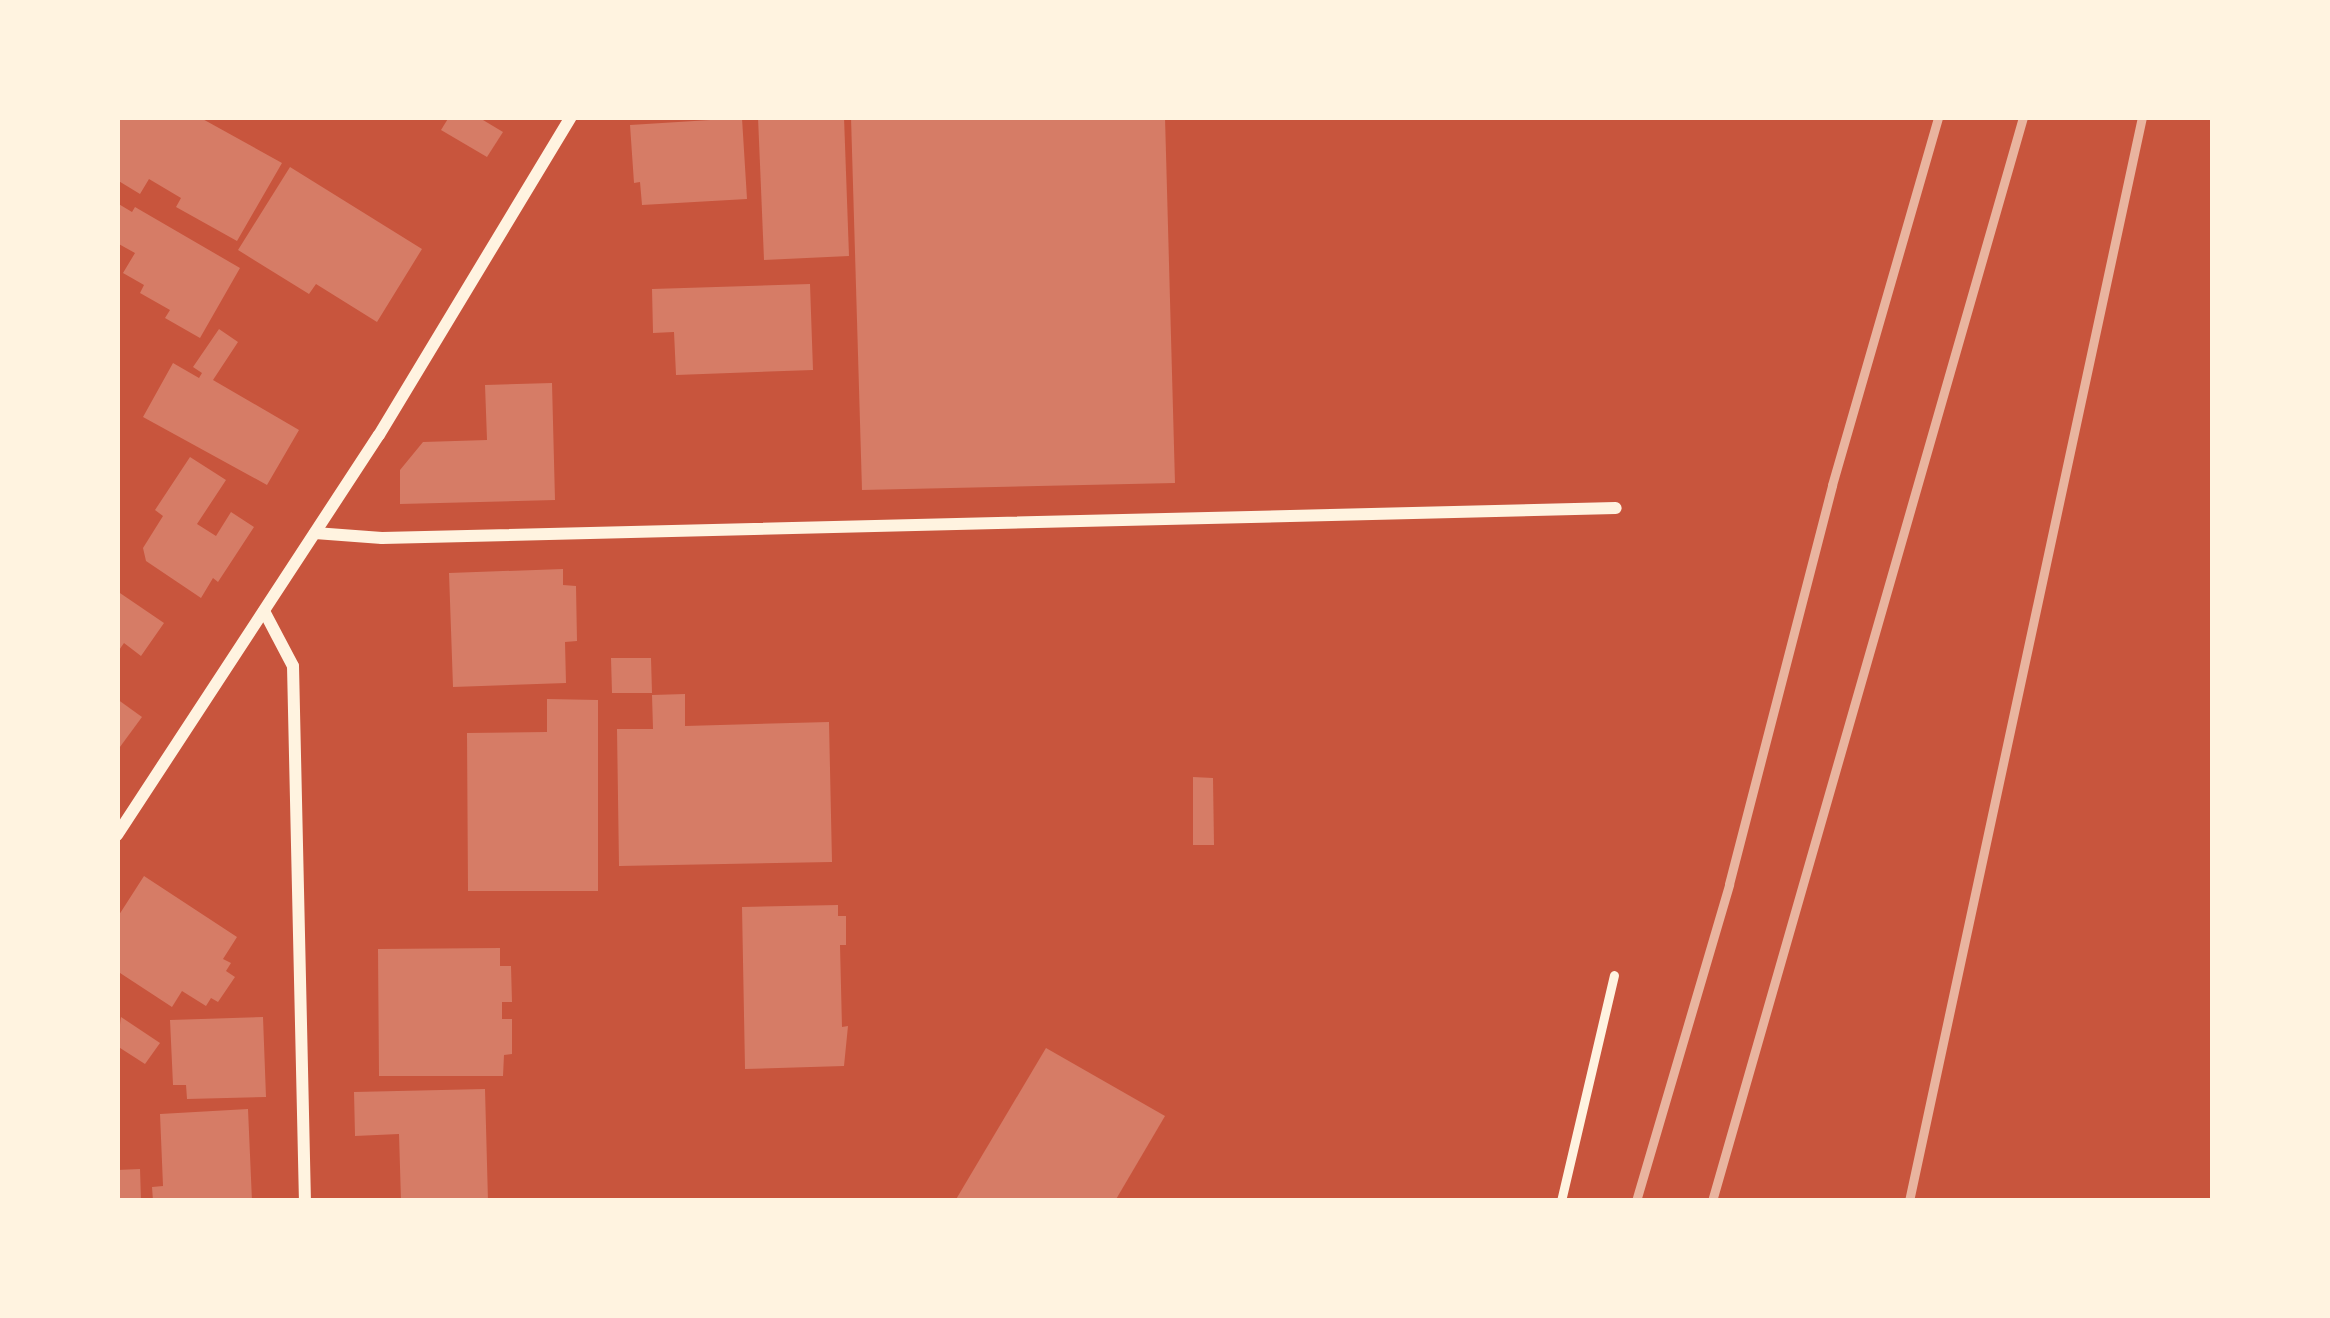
<!DOCTYPE html>
<html>
<head>
<meta charset="utf-8">
<style>
  body { margin:0 }
  #map { position:relative; width:2330px; height:1318px; overflow:hidden; background:#c8553d; font-family:"Public Sans",sans-serif }
  div>[style] { position:absolute }
  .building>* { inset:0; background:#d67c66 }
  .service>* { height:9px; margin:-4.5px; padding:0 4.5px; transform-origin:4.5px; border-radius:4.5px; background:#fff3e0 }
  .minor>* { height:12px; margin:-6px; padding:0 6px; transform-origin:6px; border-radius:6px; background:#fff3e0 }
  .rail>* { height:9px; margin:-4.5px; padding:0 4.5px; transform-origin:4.5px; border-radius:4.5px; background:#e9b49f }
  span { translate:-50% -50%; white-space:nowrap; text-align:center; line-height:1.15; -webkit-text-stroke:9px #fff3e0; paint-order:stroke }
  .frame { position:absolute; inset:0; border:120px solid #fff3e0; pointer-events:none }
</style>
</head>
<body>
<div id="map">
  <div class="building">
    <i style="clip-path:polygon(117px 117px,199px 117px,282px 163px,237px 241px,176px 207px,181px 198px,149px 179px,140px 194px,117px 180px)"></i>
    <i style="clip-path:polygon(449px 117px,478px 117px,503px 132px,487px 157px,441px 130px)"></i>
    <i style="clip-path:polygon(758px 117px,844px 117px,849px 256px,764px 260px)"></i>
    <i style="clip-path:polygon(851px 117px,1165px 117px,1175px 483px,862px 490px)"></i>
    <i style="clip-path:polygon(742px 118px,747px 199px,642px 205px,640px 182px,634px 183px,630px 125px)"></i>
    <i style="clip-path:polygon(290px 167px,422px 249px,377px 322px,316px 284px,309px 294px,238px 250px)"></i>
    <i style="clip-path:polygon(117px 203px,132px 212px,135px 207px,240px 268px,200px 338px,165px 318px,170px 310px,140px 293px,144px 285px,123px 273px,135px 253px,117px 243px)"></i>
    <i style="clip-path:polygon(810px 284px,813px 370px,676px 375px,674px 332px,653px 333px,652px 289px)"></i>
    <i style="clip-path:polygon(219px 329px,238px 342px,213px 380px,299px 430px,267px 485px,143px 417px,173px 363px,199px 378px,202px 373px,193px 367px)"></i>
    <i style="clip-path:polygon(552px 383px,555px 500px,400px 504px,400px 470px,423px 442px,487px 440px,485px 385px)"></i>
    <i style="clip-path:polygon(190px 457px,226px 480px,197px 524px,216px 536px,231px 512px,254px 527px,218px 582px,213px 578px,201px 598px,146px 561px,143px 548px,163px 516px,155px 510px)"></i>
    <i style="clip-path:polygon(563px 569px,563px 585px,576px 586px,577px 641px,565px 642px,566px 683px,453px 687px,449px 573px)"></i>
    <i style="clip-path:polygon(117px 591px,164px 623px,141px 656px,124px 643px,117px 653px)"></i>
    <i style="clip-path:polygon(611px 658px,651px 658px,652px 693px,612px 693px)"></i>
    <i style="clip-path:polygon(685px 694px,685px 726px,829px 722px,832px 862px,619px 866px,617px 729px,653px 729px,652px 695px)"></i>
    <i style="clip-path:polygon(117px 699px,142px 717px,117px 751px)"></i>
    <i style="clip-path:polygon(547px 699px,598px 700px,598px 891px,468px 891px,467px 733px,547px 732px)"></i>
    <i style="clip-path:polygon(1193px 777px,1213px 778px,1214px 845px,1193px 845px)"></i>
    <i style="clip-path:polygon(144px 876px,237px 937px,223px 959px,231px 963px,226px 971px,235px 977px,218px 1002px,211px 998px,206px 1006px,182px 991px,172px 1007px,117px 971px,117px 918px)"></i>
    <i style="clip-path:polygon(838px 905px,838px 916px,846px 916px,846px 945px,840px 945px,842px 1027px,848px 1026px,844px 1066px,745px 1069px,742px 907px)"></i>
    <i style="clip-path:polygon(500px 948px,500px 966px,511px 966px,512px 1002px,502px 1002px,502px 1019px,512px 1019px,512px 1054px,504px 1055px,503px 1076px,379px 1076px,378px 949px)"></i>
    <i style="clip-path:polygon(121px 1017px,160px 1043px,145px 1064px,117px 1046px)"></i>
    <i style="clip-path:polygon(263px 1017px,266px 1097px,187px 1099px,186px 1085px,173px 1085px,170px 1020px)"></i>
    <i style="clip-path:polygon(1046px 1048px,1165px 1116px,1115px 1201px,955px 1201px)"></i>
    <i style="clip-path:polygon(485px 1089px,488px 1201px,401px 1201px,399px 1134px,355px 1136px,354px 1092px)"></i>
    <i style="clip-path:polygon(248px 1109px,252px 1201px,153px 1201px,152px 1187px,163px 1186px,160px 1114px)"></i>
    <i style="clip-path:polygon(140px 1169px,141px 1201px,117px 1201px,117px 1170px)"></i>
  </div>
  <div class="service">
    <i style="left:1561px;top:1201px;width:232px;rotate:-76.8deg"></i>
  </div>
  <div class="minor">
    <i style="left:315px;top:533px;width:67px;rotate:4.3deg"></i>
    <i style="left:382px;top:538px;width:1234px;rotate:-1.39deg"></i>
    <i style="left:264px;top:611px;width:62px;rotate:62.2deg"></i>
    <i style="left:293px;top:666px;width:535px;rotate:88.72deg"></i>
    <i style="left:117px;top:835px;width:478px;rotate:-56.8deg"></i>
    <i style="left:379px;top:435px;width:371px;rotate:-58.9deg"></i>
  </div>
  <div class="rail">
    <i style="left:1636px;top:1201px;width:330px;rotate:-73.6deg"></i>
    <i style="left:1729px;top:884px;width:412px;rotate:-75.5deg"></i>
    <i style="left:1832px;top:485px;width:383px;rotate:-73.9deg"></i>
    <i style="left:1712px;top:1201px;width:1128px;rotate:-73.99deg"></i>
    <i style="left:1909px;top:1201px;width:1109px;rotate:-77.87deg"></i>
  </div>
  <div class="frame"></div>
</div>
</body>
</html>
